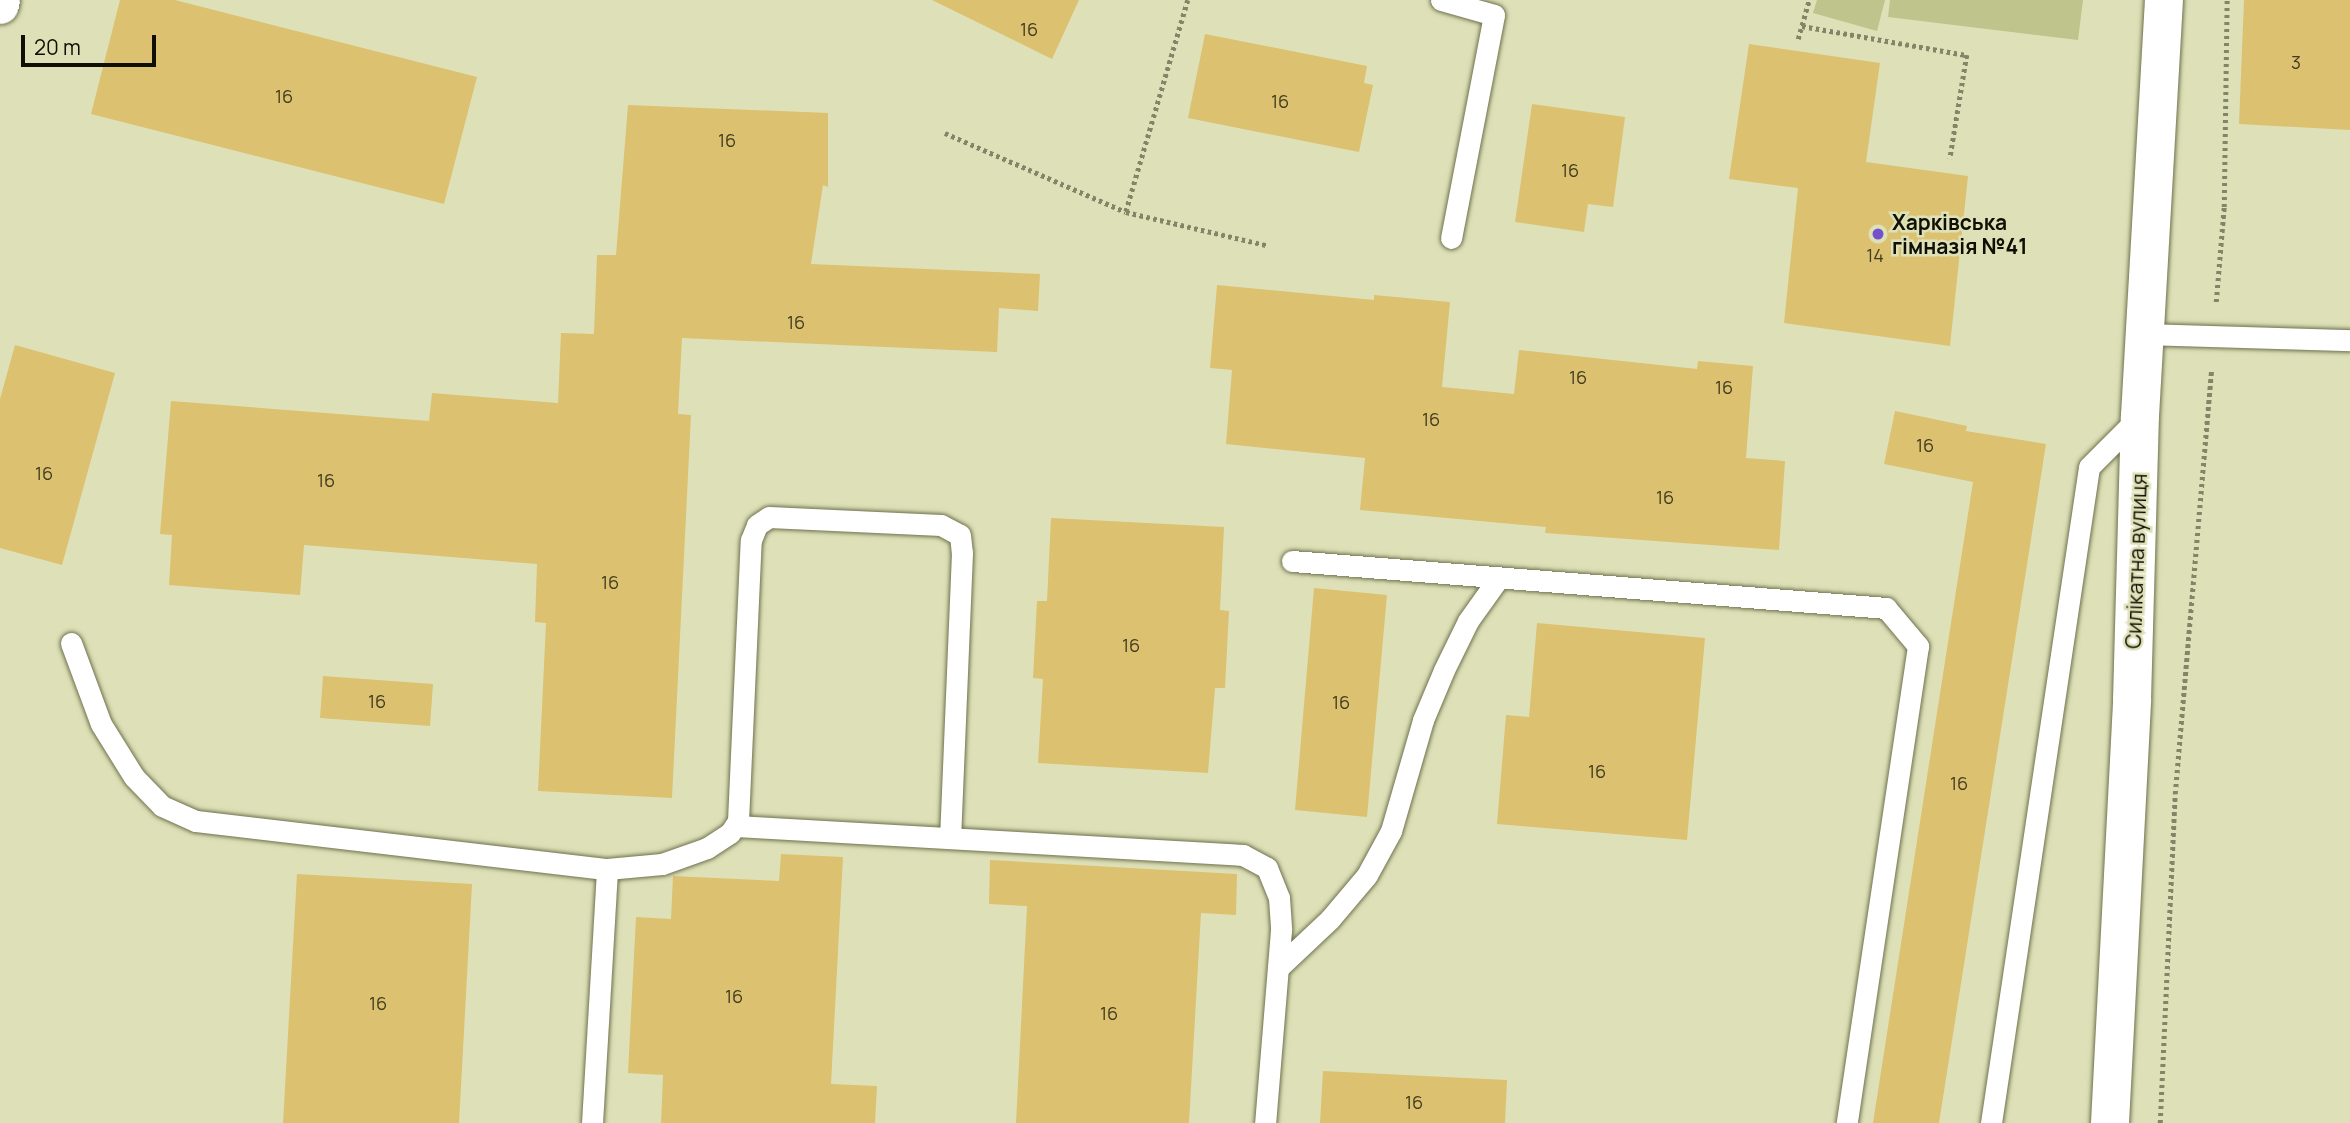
<!DOCTYPE html>
<html>
<head>
<meta charset="utf-8">
<style>
  body { margin:0 }
  #map { position:relative; width:2350px; height:1123px; overflow:hidden; background:#dee1b8; font-family:Manrope,sans-serif }
  div>[style] { position:absolute }
  .green>* { inset:0; background:#bfc38c }
  .building>* { inset:0; background:#dcc170 }
  .path>* { height:4.5px; margin-top:-2.25px; transform-origin:0; background:repeating-linear-gradient(90deg,#838569 0 3.5px,transparent 0 7px) }
  .roads { filter:drop-shadow(0 0 2px #6f724d) drop-shadow(0 0 2px #6f724d) }
  .lane>* { height:21px; margin:-10.5px; padding:0 10.5px; transform-origin:10.5px; border-radius:10.5px; background:#fff }
  .street>* { height:38px; margin:-19px; padding:0 19px; transform-origin:19px; border-radius:19px; background:#fff }
  .primary>* { height:38px; margin:-19px; padding:0 19px; transform-origin:19px; border-radius:19px; background:#fff }
  .dots>* { width:19px; height:19px; translate:-50% -50%; box-sizing:border-box; border:4px solid #dee1b8; border-radius:50% }
  span { translate:-50% -50%; white-space:nowrap; text-align:center; line-height:1.15; -webkit-text-stroke:5px #dee1b8; paint-order:stroke }
  .number-label { font-size:18px; color:#423c1e }
  .number-label span { -webkit-text-stroke-width:0 }
  .poi-label { font-size:21px; color:#0f1003; font-weight:700 }
  .left { translate:0 -50%; text-align:left }
  .street-label { font-size:21px; color:#0f1003 }
  .scale { position:absolute; left:21px; top:35px; width:135px; height:32px; box-sizing:border-box; border:4px solid #0f1003; border-top:0; padding-left:9px; font-size:21px; line-height:24px; white-space:nowrap; color:#0f1003; -webkit-text-stroke:5px #dee1b8; paint-order:stroke }
</style>
</head>
<body>
<div id="map">
  <div class="green">
    <i style="clip-path:polygon(1817px 0,1885px 0,1877px 31px,1813px 13px)"></i>
    <i style="clip-path:polygon(1890px 0,2083px 0,2078px 40px,1888px 17px)"></i>
  </div>
  <div class="building">
    <i style="clip-path:polygon(120px 0,175px 0,477px 77px,444px 204px,91px 114px)"></i>
    <i style="clip-path:polygon(932px 0,1079px 0,1052px 59px)"></i>
    <i style="clip-path:polygon(2244px 0,2350px 0,2350px 130px,2239px 124px)"></i>
    <i style="clip-path:polygon(1205px 34px,1367px 66px,1364px 83px,1373px 85px,1359px 152px,1188px 118px)"></i>
    <i style="clip-path:polygon(1749px 44px,1880px 63px,1866px 162px,1968px 176px,1950px 346px,1784px 323px,1798px 188px,1729px 179px)"></i>
    <i style="clip-path:polygon(1532px 104px,1625px 117px,1613px 207px,1588px 204px,1584px 232px,1515px 222px)"></i>
    <i style="clip-path:polygon(628px 105px,828px 113px,828px 187px,823px 185px,811px 264px,1040px 274px,1038px 311px,999px 308px,997px 352px,682px 338px,678px 414px,691px 415px,672px 798px,538px 791px,546px 623px,535px 622px,537px 564px,304px 545px,300px 595px,169px 585px,172px 535px,160px 534px,171px 401px,429px 421px,432px 393px,558px 403px,561px 333px,594px 334px,597px 255px,616px 255px)"></i>
    <i style="clip-path:polygon(1217px 285px,1374px 300px,1374px 295px,1450px 302px,1442px 387px,1514px 394px,1519px 350px,1697px 369px,1698px 361px,1753px 366px,1746px 458px,1785px 461px,1779px 550px,1545px 533px,1546px 527px,1360px 510px,1365px 458px,1226px 444px,1232px 370px,1210px 368px)"></i>
    <i style="clip-path:polygon(15px 345px,115px 373px,62px 565px,0 548px,0 399px)"></i>
    <i style="clip-path:polygon(1895px 411px,1967px 426px,1966px 431px,2046px 444px,1939px 1123px,1873px 1123px,1973px 482px,1884px 464px)"></i>
    <i style="clip-path:polygon(1051px 518px,1224px 527px,1220px 610px,1229px 611px,1225px 688px,1215px 688px,1208px 773px,1038px 763px,1043px 679px,1033px 678px,1037px 601px,1047px 601px)"></i>
    <i style="clip-path:polygon(1314px 588px,1387px 595px,1367px 817px,1295px 810px)"></i>
    <i style="clip-path:polygon(1537px 623px,1705px 638px,1687px 840px,1497px 824px,1506px 715px,1529px 717px)"></i>
    <i style="clip-path:polygon(323px 676px,433px 684px,430px 726px,320px 718px)"></i>
    <i style="clip-path:polygon(781px 854px,843px 857px,831px 1084px,877px 1086px,875px 1123px,661px 1123px,663px 1075px,628px 1073px,636px 917px,671px 919px,673px 876px,779px 881px)"></i>
    <i style="clip-path:polygon(990px 860px,1237px 874px,1236px 915px,1201px 913px,1189px 1123px,1016px 1123px,1027px 906px,989px 904px)"></i>
    <i style="clip-path:polygon(297px 874px,472px 884px,459px 1123px,283px 1123px)"></i>
    <i style="clip-path:polygon(1323px 1071px,1507px 1080px,1505px 1123px,1320px 1123px)"></i>
  </div>
  <div class="path">
    <i style="left:1188px;top:0;width:221px;rotate:106.3deg"></i>
    <i style="left:1126px;top:212px;width:144px;rotate:13.3deg"></i>
    <i style="left:1802px;top:26px;width:168px;rotate:10deg"></i>
    <i style="left:1967px;top:55px;width:105px;rotate:99.3deg"></i>
    <i style="left:1798px;top:39px;width:41px;rotate:-74.2deg"></i>
    <i style="left:945px;top:133px;width:197px;rotate:23.6deg"></i>
    <i style="left:2216px;top:302px;width:95px;rotate:-85.2deg"></i>
    <i style="left:2224px;top:207px;width:207px;rotate:-89.2deg"></i>
    <i style="left:2160px;top:1123px;width:329px;rotate:-87.4deg"></i>
    <i style="left:2175px;top:794px;width:426px;rotate:-85.1deg"></i>
  </div>
  <div class="roads">
    <div class="lane">
      <i style="left:1441px;top:0;width:55px;rotate:15.8deg"></i>
      <i style="left:1494px;top:15px;width:227px;rotate:100.9deg"></i>
      <i style="left:2145px;top:334px;width:205px;rotate:1.7deg"></i>
      <i style="left:1292px;top:561px;width:596px;rotate:4.52deg"></i>
      <i style="left:1886px;top:608px;width:50px;rotate:49.9deg"></i>
      <i style="left:1918px;top:646px;width:482px;rotate:98.5deg"></i>
      <i style="left:71px;top:643px;width:86px;rotate:69.7deg"></i>
      <i style="left:101px;top:724px;width:62px;rotate:58.1deg"></i>
      <i style="left:134px;top:777px;width:40px;rotate:46deg"></i>
      <i style="left:162px;top:806px;width:37px;rotate:24deg"></i>
      <i style="left:196px;top:821px;width:414px;rotate:6.7deg"></i>
      <i style="left:607px;top:869px;width:55px;rotate:-5.2deg"></i>
      <i style="left:662px;top:864px;width:48px;rotate:-19.6deg"></i>
      <i style="left:707px;top:848px;width:27px;rotate:-33deg"></i>
      <i style="left:730px;top:833px;width:14px;rotate:-56deg"></i>
      <i style="left:738px;top:821px;width:281px;rotate:-87.4deg"></i>
      <i style="left:751px;top:540px;width:16px;rotate:-68deg"></i>
      <i style="left:757px;top:525px;width:14px;rotate:-34deg"></i>
      <i style="left:769px;top:517px;width:172px;rotate:2.7deg"></i>
      <i style="left:941px;top:525px;width:21px;rotate:28deg"></i>
      <i style="left:960px;top:535px;width:18px;rotate:84deg"></i>
      <i style="left:962px;top:553px;width:285px;rotate:92.4deg"></i>
      <i style="left:736px;top:826px;width:508px;rotate:3.27deg"></i>
      <i style="left:1243px;top:855px;width:27px;rotate:28deg"></i>
      <i style="left:1267px;top:868px;width:32px;rotate:68deg"></i>
      <i style="left:1279px;top:898px;width:32px;rotate:86deg"></i>
      <i style="left:1281px;top:930px;width:194px;rotate:94.7deg"></i>
      <i style="left:1278px;top:968px;width:71px;rotate:-43.3deg"></i>
      <i style="left:1330px;top:919px;width:57px;rotate:-49.9deg"></i>
      <i style="left:1367px;top:875px;width:50px;rotate:-61.4deg"></i>
      <i style="left:1391px;top:831px;width:116px;rotate:-73.9deg"></i>
      <i style="left:1423px;top:720px;width:54px;rotate:-67.2deg"></i>
      <i style="left:1444px;top:670px;width:55px;rotate:-63.9deg"></i>
      <i style="left:1468px;top:621px;width:52px;rotate:-54.5deg"></i>
      <i style="left:592px;top:1123px;width:254px;rotate:-86.6deg"></i>
      <i style="left:1991px;top:1123px;width:663px;rotate:-81.5deg"></i>
      <i style="left:2089px;top:467px;width:71px;rotate:-45deg"></i>
    </div>
    <div class="street">
      <i style="left:0;top:5px;width:5px;rotate:-79deg"></i>
    </div>
    <div class="primary">
      <i style="left:2110px;top:1123px;width:424px;rotate:-87deg"></i>
      <i style="left:2132px;top:700px;width:284px;rotate:-88.4deg"></i>
      <i style="left:2140px;top:416px;width:417px;rotate:-86.7deg"></i>
    </div>
  </div>
  <div class="dots">
    <i style="left:1878px;top:234px;background:#7252cb"></i>
  </div>
  <div class="number-label">
    <span style="left:1029px;top:29px">16</span>
    <span style="left:2296px;top:62px">3</span>
    <span style="left:284px;top:96px">16</span>
    <span style="left:1280px;top:101px">16</span>
    <span style="left:727px;top:140px">16</span>
    <span style="left:1570px;top:170px">16</span>
    <span style="left:1875px;top:255px">14</span>
    <span style="left:796px;top:322px">16</span>
    <span style="left:1578px;top:377px">16</span>
    <span style="left:1724px;top:387px">16</span>
    <span style="left:1431px;top:419px">16</span>
    <span style="left:1925px;top:445px">16</span>
    <span style="left:44px;top:473px">16</span>
    <span style="left:326px;top:480px">16</span>
    <span style="left:1665px;top:497px">16</span>
    <span style="left:610px;top:582px">16</span>
    <span style="left:1131px;top:645px">16</span>
    <span style="left:377px;top:701px">16</span>
    <span style="left:1341px;top:702px">16</span>
    <span style="left:1597px;top:771px">16</span>
    <span style="left:1959px;top:783px">16</span>
    <span style="left:734px;top:996px">16</span>
    <span style="left:378px;top:1003px">16</span>
    <span style="left:1109px;top:1013px">16</span>
    <span style="left:1414px;top:1102px">16</span>
  </div>
  <div class="poi-label">
    <span class="left" style="left:1892px;top:234px">Харківська<br>гімназія №41</span>
  </div>
  <div class="street-label">
    <span style="left:2136px;top:561px;rotate:-88deg">Силікатна вулиця</span>
  </div>
  <div class="scale">20 m</div>
</div>
</body>
</html>
